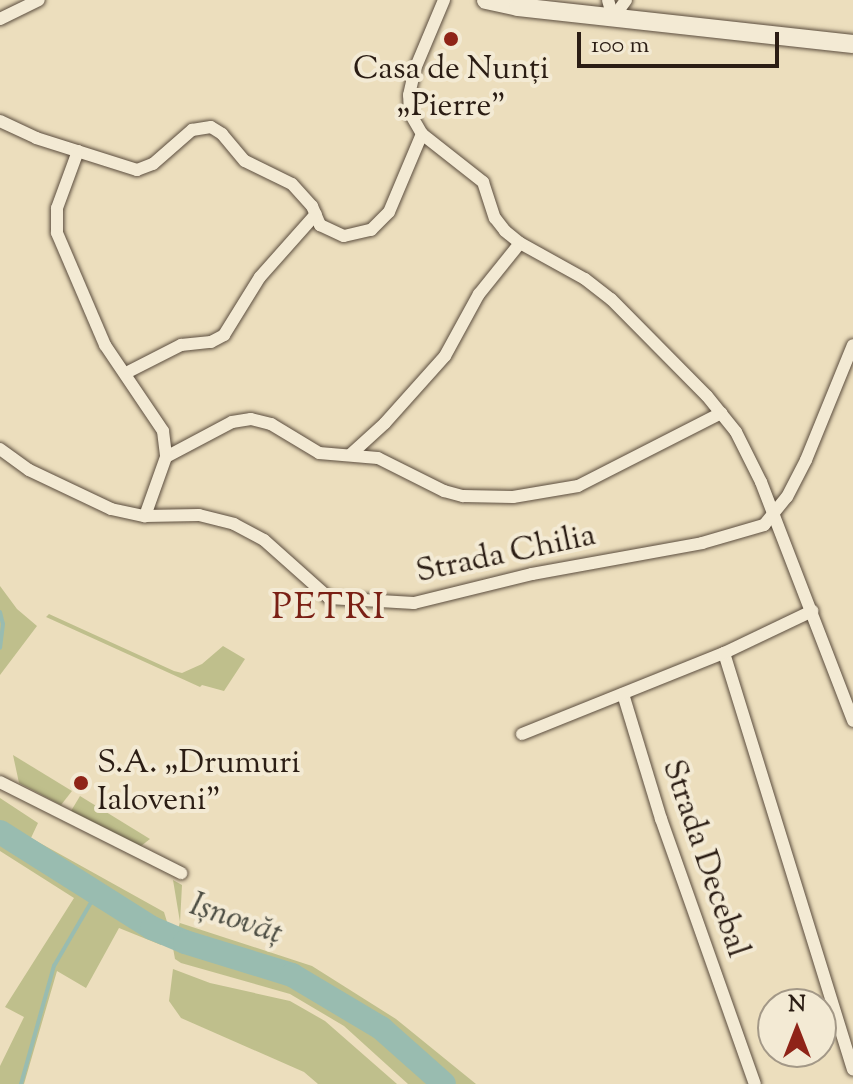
<!DOCTYPE html>
<html>
<head>
<meta charset="utf-8">
<style>
  body { margin:0 }
  #map { position:relative; width:853px; height:1084px; overflow:hidden; background:#ecdebd; font-family:"Sorts Mill Goudy",serif }
  div>[style] { position:absolute }
  .green>* { inset:0; background:#bfbf8c }
  .stream>* { height:4px; margin:-2px; padding:0 2px; transform-origin:2px; border-radius:2px; background:#99bcb0 }
  .river>* { height:24px; margin:-12px; padding:0 12px; transform-origin:12px; border-radius:12px; background:#99bcb0 }
  .roads { filter:drop-shadow(0 0 2px #5b4d3e) drop-shadow(0 0 2px #5b4d3e) }
  .street>* { height:12px; margin:-6px; padding:0 6px; transform-origin:6px; border-radius:6px; background:#f3ead4 }
  .secondary>* { height:18px; margin:-9px; padding:0 9px; transform-origin:9px; border-radius:9px; background:#f3ead4 }
  .dots>* { width:22px; height:22px; translate:-50% -50%; box-sizing:border-box; border:4px solid #f3ead4; border-radius:50% }
  span { translate:-50% -50%; white-space:nowrap; text-align:center; line-height:1.15; -webkit-text-stroke:8px #f3ead4; paint-order:stroke }
  .poi-label { font-size:32px; color:#2b1d14 }
  .left { translate:0 -50%; text-align:left }
  .street-label { font-size:32px; color:#2b1d14 }
  .water-label { font-size:34px; color:#4c4d43; font-style:italic }
  .quarter-label { font-size:36px; color:#7a1f14; letter-spacing:2px }
  .north { position:absolute; left:757px; top:988px; width:80px; height:80px; box-sizing:border-box; background:#f3ead4; border:2px solid #a39887; border-radius:50%; rotate:0deg; font-size:22px; font-weight:700; line-height:32px; text-align:center; color:#2b1d14 }
  .north::after { content:''; display:block; margin:auto; width:28px; height:36px; background:#8f2418; clip-path:polygon(50% 0,100% 100%,50% 72%,0 100%) }
  .scale { position:absolute; left:577px; top:32px; width:202px; height:36px; box-sizing:border-box; border:4px solid #2b1d14; border-top:0; padding-left:10px; font-size:24px; line-height:28px; white-space:nowrap; color:#2b1d14; -webkit-text-stroke:6px #f3ead4; paint-order:stroke }
</style>
</head>
<body>
<div id="map">
  <div class="green">
    <i style="clip-path:polygon(0 586px,17px 609px,37px 626px,0 675px)"></i>
    <i style="clip-path:polygon(49px 614px,174px 671px,182px 673px,202px 664px,223px 646px,245px 659px,224px 691px,202px 685px,200px 687px,46px 617px)"></i>
    <i style="clip-path:polygon(13px 755px,72px 791px,61px 805px,19px 783px)"></i>
    <i style="clip-path:polygon(80px 796px,150px 839px,141px 846px,71px 811px)"></i>
    <i style="clip-path:polygon(0 798px,38px 823px,31px 838px,164px 912px,168px 925px,161px 945px,119px 928px,86px 988px,57px 971px,24px 1084px,0 1084px,0 1066px,24px 1017px,5px 1007px,74px 898px,0 851px)"></i>
    <i style="clip-path:polygon(173px 880px,182px 885px,180px 923px,312px 966px,396px 1019px,476px 1084px,408px 1084px,344px 1026px,290px 994px,181px 963px,175px 959px,173px 948px,180px 922px)"></i>
    <i style="clip-path:polygon(173px 969px,210px 983px,290px 1001px,325px 1021px,397px 1084px,318px 1084px,304px 1072px,181px 1018px,169px 1001px)"></i>
  </div>
  <div class="stream">
    <i style="left:0;top:612px;width:12px;rotate:76deg"></i>
    <i style="left:3px;top:624px;width:24px;rotate:97deg"></i>
    <i style="left:21px;top:1084px;width:123px;rotate:-74.4deg"></i>
    <i style="left:54px;top:966px;width:86px;rotate:-59.8deg"></i>
  </div>
  <div class="river">
    <i style="left:0;top:832px;width:180px;rotate:32.3deg"></i>
    <i style="left:152px;top:928px;width:36px;rotate:23deg"></i>
    <i style="left:185px;top:942px;width:112px;rotate:17.1deg"></i>
    <i style="left:292px;top:975px;width:104px;rotate:30.8deg"></i>
    <i style="left:381px;top:1028px;width:84px;rotate:41.6deg"></i>
  </div>
  <div class="roads">
    <div class="street">
      <i style="left:608px;top:0;width:19px;rotate:74deg"></i>
      <i style="left:613px;top:18px;width:22px;rotate:-54deg"></i>
      <i style="left:0;top:19px;width:43px;rotate:-26deg"></i>
      <i style="left:0;top:121px;width:40px;rotate:25deg"></i>
      <i style="left:36px;top:138px;width:106px;rotate:17.6deg"></i>
      <i style="left:137px;top:170px;width:17px;rotate:-21deg"></i>
      <i style="left:153px;top:164px;width:52px;rotate:-41.1deg"></i>
      <i style="left:192px;top:130px;width:19px;rotate:-9deg"></i>
      <i style="left:211px;top:127px;width:13px;rotate:32deg"></i>
      <i style="left:222px;top:134px;width:35px;rotate:50deg"></i>
      <i style="left:245px;top:161px;width:52px;rotate:26.1deg"></i>
      <i style="left:292px;top:184px;width:30px;rotate:48deg"></i>
      <i style="left:312px;top:206px;width:21px;rotate:67deg"></i>
      <i style="left:320px;top:225px;width:26px;rotate:25deg"></i>
      <i style="left:344px;top:236px;width:28px;rotate:-13deg"></i>
      <i style="left:371px;top:230px;width:25px;rotate:-45deg"></i>
      <i style="left:389px;top:212px;width:85px;rotate:-67.1deg"></i>
      <i style="left:422px;top:134px;width:78px;rotate:38.2deg"></i>
      <i style="left:483px;top:182px;width:38px;rotate:72deg"></i>
      <i style="left:495px;top:218px;width:16px;rotate:52deg"></i>
      <i style="left:505px;top:231px;width:19px;rotate:39deg"></i>
      <i style="left:520px;top:243px;width:74px;rotate:29deg"></i>
      <i style="left:585px;top:279px;width:33px;rotate:38deg"></i>
      <i style="left:611px;top:299px;width:136px;rotate:45.3deg"></i>
      <i style="left:707px;top:396px;width:46px;rotate:51.1deg"></i>
      <i style="left:736px;top:432px;width:56px;rotate:63.4deg"></i>
      <i style="left:761px;top:482px;width:256px;rotate:68.9deg"></i>
      <i style="left:422px;top:134px;width:24px;rotate:-120deg"></i>
      <i style="left:410px;top:113px;width:18px;rotate:-93deg"></i>
      <i style="left:409px;top:95px;width:27px;rotate:-77deg"></i>
      <i style="left:415px;top:69px;width:75px;rotate:-67.2deg"></i>
      <i style="left:78px;top:151px;width:61px;rotate:110.2deg"></i>
      <i style="left:57px;top:208px;width:25px;rotate:90deg"></i>
      <i style="left:57px;top:233px;width:122px;rotate:66.8deg"></i>
      <i style="left:105px;top:345px;width:104px;rotate:56deg"></i>
      <i style="left:163px;top:431px;width:26px;rotate:83deg"></i>
      <i style="left:166px;top:457px;width:63px;rotate:109.6deg"></i>
      <i style="left:126px;top:373px;width:62px;rotate:-27deg"></i>
      <i style="left:181px;top:345px;width:30px;rotate:-6deg"></i>
      <i style="left:211px;top:342px;width:15px;rotate:-28deg"></i>
      <i style="left:224px;top:335px;width:68px;rotate:-58.2deg"></i>
      <i style="left:260px;top:277px;width:84px;rotate:-48.4deg"></i>
      <i style="left:0;top:449px;width:36px;rotate:36deg"></i>
      <i style="left:29px;top:470px;width:91px;rotate:25.4deg"></i>
      <i style="left:111px;top:509px;width:35px;rotate:12deg"></i>
      <i style="left:145px;top:516px;width:54px;rotate:-1.1deg"></i>
      <i style="left:199px;top:515px;width:36px;rotate:14deg"></i>
      <i style="left:234px;top:524px;width:34px;rotate:28deg"></i>
      <i style="left:264px;top:540px;width:87px;rotate:41.7deg"></i>
      <i style="left:329px;top:598px;width:85px;rotate:3.4deg"></i>
      <i style="left:414px;top:603px;width:122px;rotate:-13.8deg"></i>
      <i style="left:532px;top:574px;width:173px;rotate:-10.3deg"></i>
      <i style="left:702px;top:543px;width:65px;rotate:-16.2deg"></i>
      <i style="left:764px;top:525px;width:36px;rotate:-51deg"></i>
      <i style="left:787px;top:497px;width:42px;rotate:-62.8deg"></i>
      <i style="left:806px;top:460px;width:124px;rotate:-67.8deg"></i>
      <i style="left:350px;top:455px;width:47px;rotate:-42.4deg"></i>
      <i style="left:385px;top:423px;width:90px;rotate:-48.2deg"></i>
      <i style="left:445px;top:356px;width:71px;rotate:-61.3deg"></i>
      <i style="left:479px;top:294px;width:65px;rotate:-51.2deg"></i>
      <i style="left:166px;top:457px;width:75px;rotate:-27.9deg"></i>
      <i style="left:232px;top:422px;width:19px;rotate:-9deg"></i>
      <i style="left:251px;top:419px;width:21px;rotate:14deg"></i>
      <i style="left:271px;top:424px;width:56px;rotate:31.1deg"></i>
      <i style="left:319px;top:453px;width:59px;rotate:4.8deg"></i>
      <i style="left:378px;top:458px;width:74px;rotate:26.6deg"></i>
      <i style="left:444px;top:491px;width:20px;rotate:15deg"></i>
      <i style="left:463px;top:496px;width:50px;rotate:1.1deg"></i>
      <i style="left:513px;top:497px;width:66px;rotate:-9.6deg"></i>
      <i style="left:578px;top:486px;width:161px;rotate:-27deg"></i>
      <i style="left:724px;top:653px;width:436px;rotate:72.8deg"></i>
      <i style="left:623px;top:694px;width:131px;rotate:73.1deg"></i>
      <i style="left:661px;top:819px;width:281px;rotate:70.5deg"></i>
      <i style="left:522px;top:734px;width:218px;rotate:-21.9deg"></i>
      <i style="left:724px;top:653px;width:98px;rotate:-25.5deg"></i>
      <i style="left:0;top:782px;width:203px;rotate:26.7deg"></i>
    </div>
    <div class="secondary">
      <i style="left:486px;top:0;width:33px;rotate:12deg"></i>
      <i style="left:518px;top:7px;width:337px;rotate:6.3deg"></i>
    </div>
  </div>
  <div class="dots">
    <i style="left:451px;top:39px;background:#8f2418"></i>
    <i style="left:81px;top:783px;background:#8f2418"></i>
  </div>
  <div class="poi-label">
    <span style="left:451px;top:89px">Casa de Nunți<br>„Pierre”</span>
    <span class="left" style="left:97px;top:783px">S.A. „Drumuri<br>Ialoveni”</span>
  </div>
  <div class="street-label">
    <span style="left:506px;top:555px;rotate:-12deg">Strada Chilia</span>
    <span style="left:704px;top:859px;rotate:71deg">Strada Decebal</span>
  </div>
  <div class="water-label">
    <span style="left:236px;top:920px;rotate:19deg">Ișnovăț</span>
  </div>
  <div class="quarter-label">
    <span style="left:329px;top:610px">PETRI</span>
  </div>
  <div class="north">N</div>
  <div class="scale">100 m</div>
</div>
</body>
</html>
